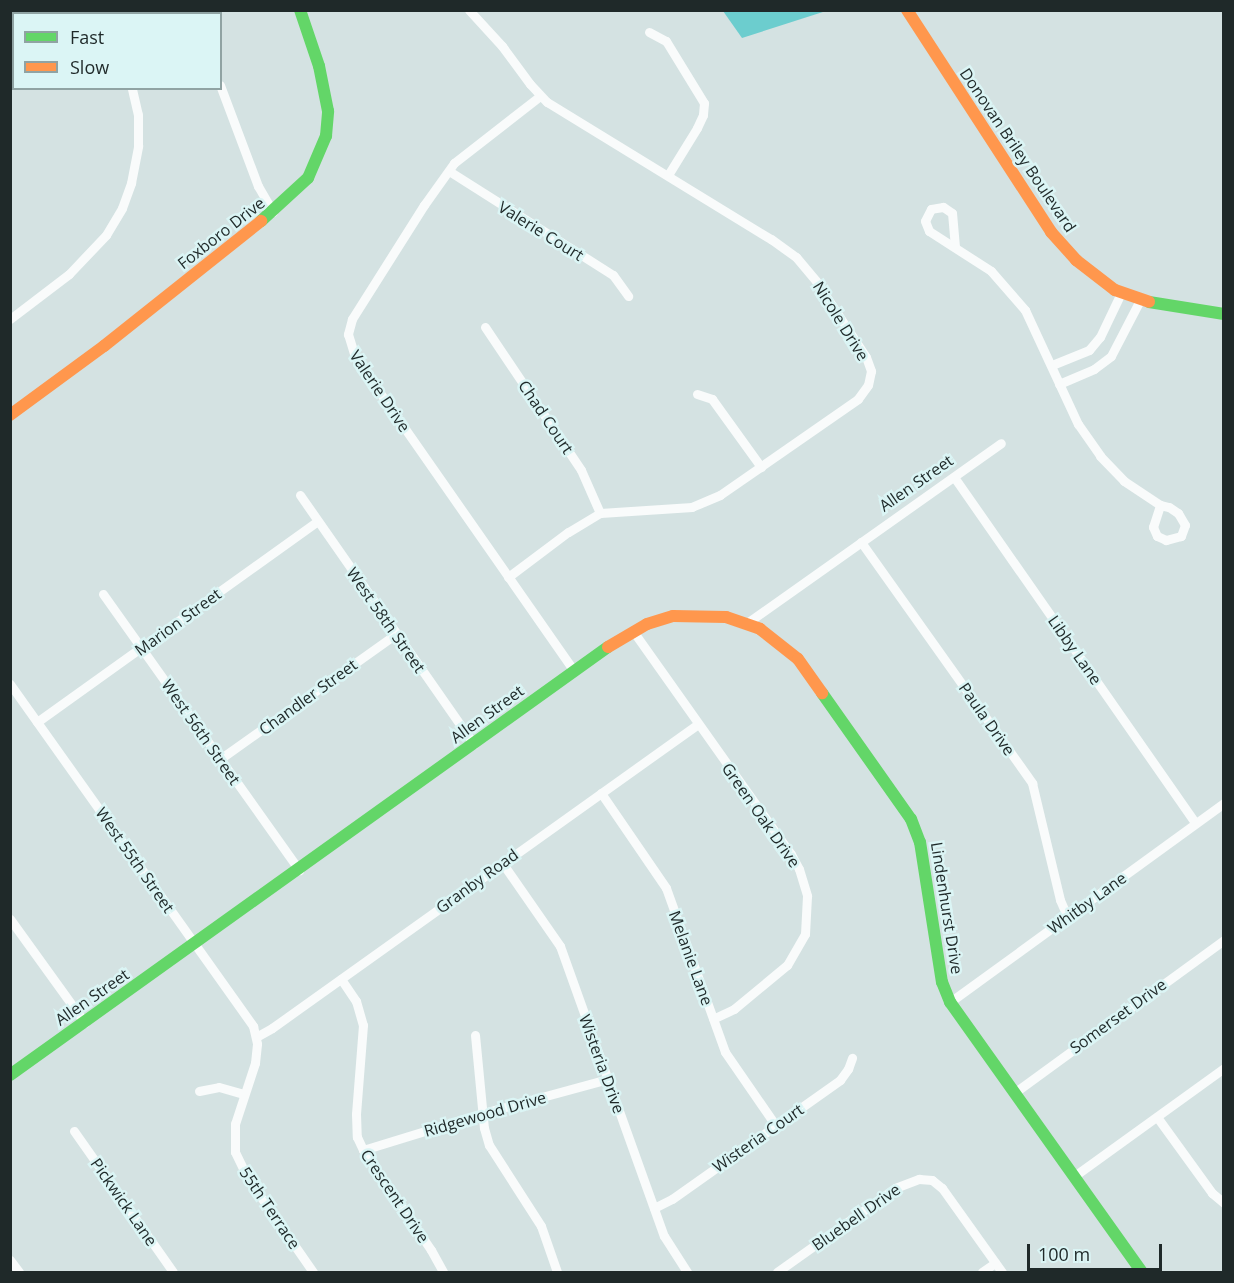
<!DOCTYPE html>
<html>
<head>
<meta charset="utf-8">
<style>
  body { margin:0 }
  #map { position:relative; width:1234px; height:1283px; overflow:hidden; background:#d4e2e2; font-family:"Open Sans",sans-serif }
  div>[style] { position:absolute }
  .forest>* { inset:0; background:#6ccdce }
  .street>* { height:9px; margin:-4.5px; padding:0 4.5px; transform-origin:4.5px; border-radius:4.5px; background:#f9fbfb }
  .fast>* { height:12px; margin:-6px; padding:0 6px; transform-origin:6px; border-radius:6px; background:#63d668 }
  .slow>* { height:12px; margin:-6px; padding:0 6px; transform-origin:6px; border-radius:6px; background:#ff974d }
  span { translate:-50% -50%; white-space:nowrap; text-align:center; line-height:1.15; -webkit-text-stroke:5px #dbf5f5; paint-order:stroke }
  .street-label { font-size:16px; color:#1f2929 }
  .frame { position:absolute; inset:0; border:12px solid #1f2929; pointer-events:none }
  .legend { position:absolute; left:12px; top:12px; width:210px; height:78px; box-sizing:border-box; background:#dbf5f5; border:2px solid #90a3a3; margin:0; padding:8px 10px; list-style:none; font-size:18px; color:#1f2929 }
  .legend li { display:flex; align-items:center; gap:12px; height:30px }
  .legend b { width:30px; border:2px solid #90a3a3 }
  .scale { position:absolute; left:1027px; top:1244px; width:135px; height:27px; box-sizing:border-box; border:3px solid #1f2929; border-top:0; padding-left:8px; font-size:18px; line-height:21px; white-space:nowrap; color:#1f2929; -webkit-text-stroke:4px #dbf5f5; paint-order:stroke }
</style>
</head>
<body>
<div id="map">
  <div class="forest">
    <i style="clip-path:polygon(723px 11px,826px 11px,742px 38px)"></i>
  </div>
  <div class="street">
    <i style="left:97px;top:10px;width:4px;rotate:76deg"></i>
    <i style="left:194px;top:10px;width:4px;rotate:76deg"></i>
    <i style="left:469px;top:10px;width:49px;rotate:47.5deg"></i>
    <i style="left:502px;top:46px;width:47px;rotate:53.6deg"></i>
    <i style="left:530px;top:84px;width:25px;rotate:47deg"></i>
    <i style="left:547px;top:102px;width:263px;rotate:31.5deg"></i>
    <i style="left:771px;top:239px;width:31px;rotate:36deg"></i>
    <i style="left:796px;top:257px;width:31px;rotate:50deg"></i>
    <i style="left:816px;top:281px;width:91px;rotate:56.7deg"></i>
    <i style="left:866px;top:357px;width:15px;rotate:70deg"></i>
    <i style="left:871px;top:371px;width:14px;rotate:102deg"></i>
    <i style="left:868px;top:385px;width:17px;rotate:126deg"></i>
    <i style="left:858px;top:399px;width:168px;rotate:145.2deg"></i>
    <i style="left:720px;top:495px;width:30px;rotate:157deg"></i>
    <i style="left:692px;top:507px;width:92px;rotate:176.3deg"></i>
    <i style="left:600px;top:513px;width:37px;rotate:149deg"></i>
    <i style="left:568px;top:532px;width:75px;rotate:143.1deg"></i>
    <i style="left:649px;top:32px;width:19px;rotate:28deg"></i>
    <i style="left:666px;top:41px;width:73px;rotate:58.5deg"></i>
    <i style="left:704px;top:103px;width:12px;rotate:95deg"></i>
    <i style="left:703px;top:115px;width:14px;rotate:115deg"></i>
    <i style="left:697px;top:128px;width:55px;rotate:121.7deg"></i>
    <i style="left:220px;top:85px;width:108px;rotate:69.4deg"></i>
    <i style="left:258px;top:186px;width:30px;rotate:60deg"></i>
    <i style="left:540px;top:96px;width:109px;rotate:142.1deg"></i>
    <i style="left:454px;top:163px;width:52px;rotate:125.5deg"></i>
    <i style="left:424px;top:205px;width:135px;rotate:122.3deg"></i>
    <i style="left:352px;top:319px;width:16px;rotate:105deg"></i>
    <i style="left:348px;top:334px;width:24px;rotate:73deg"></i>
    <i style="left:355px;top:357px;width:383px;rotate:55.1deg"></i>
    <i style="left:449px;top:171px;width:194px;rotate:32.4deg"></i>
    <i style="left:613px;top:275px;width:26px;rotate:54deg"></i>
    <i style="left:955px;top:247px;width:34px;rotate:-95deg"></i>
    <i style="left:952px;top:213px;width:11px;rotate:-146deg"></i>
    <i style="left:943px;top:207px;width:12px;rotate:171deg"></i>
    <i style="left:931px;top:209px;width:13px;rotate:117deg"></i>
    <i style="left:925px;top:221px;width:11px;rotate:68deg"></i>
    <i style="left:929px;top:231px;width:74px;rotate:32.8deg"></i>
    <i style="left:991px;top:271px;width:52px;rotate:48.9deg"></i>
    <i style="left:1025px;top:310px;width:126px;rotate:65.1deg"></i>
    <i style="left:1078px;top:424px;width:39px;rotate:55deg"></i>
    <i style="left:1100px;top:456px;width:35px;rotate:46deg"></i>
    <i style="left:1124px;top:481px;width:43px;rotate:33.7deg"></i>
    <i style="left:1160px;top:505px;width:9px;rotate:13deg"></i>
    <i style="left:1169px;top:507px;width:11px;rotate:34deg"></i>
    <i style="left:1178px;top:513px;width:14px;rotate:60deg"></i>
    <i style="left:1185px;top:525px;width:12px;rotate:110deg"></i>
    <i style="left:1181px;top:536px;width:16px;rotate:165deg"></i>
    <i style="left:1166px;top:540px;width:10px;rotate:-156deg"></i>
    <i style="left:1157px;top:536px;width:10px;rotate:-114deg"></i>
    <i style="left:1153px;top:527px;width:23px;rotate:-72deg"></i>
    <i style="left:10px;top:319px;width:74px;rotate:-37.3deg"></i>
    <i style="left:69px;top:274px;width:54px;rotate:-46.5deg"></i>
    <i style="left:106px;top:235px;width:31px;rotate:-59deg"></i>
    <i style="left:122px;top:208px;width:27px;rotate:-70deg"></i>
    <i style="left:131px;top:183px;width:38px;rotate:-79deg"></i>
    <i style="left:138px;top:146px;width:31px;rotate:-90deg"></i>
    <i style="left:138px;top:115px;width:28px;rotate:-103deg"></i>
    <i style="left:485px;top:327px;width:172px;rotate:56.1deg"></i>
    <i style="left:581px;top:470px;width:47px;rotate:66.2deg"></i>
    <i style="left:1052px;top:365px;width:40px;rotate:-22deg"></i>
    <i style="left:1089px;top:350px;width:17px;rotate:-50deg"></i>
    <i style="left:1100px;top:337px;width:49px;rotate:-64.5deg"></i>
    <i style="left:1059px;top:384px;width:38px;rotate:-23deg"></i>
    <i style="left:1094px;top:369px;width:21px;rotate:-37deg"></i>
    <i style="left:1111px;top:356px;width:63px;rotate:-62.6deg"></i>
    <i style="left:697px;top:394px;width:16px;rotate:18deg"></i>
    <i style="left:712px;top:399px;width:84px;rotate:54.2deg"></i>
    <i style="left:954px;top:477px;width:422px;rotate:55.1deg"></i>
    <i style="left:300px;top:495px;width:304px;rotate:55.1deg"></i>
    <i style="left:861px;top:542px;width:296px;rotate:54.6deg"></i>
    <i style="left:1032px;top:783px;width:120px;rotate:76.5deg"></i>
    <i style="left:1060px;top:900px;width:20px;rotate:66deg"></i>
    <i style="left:103px;top:594px;width:339px;rotate:54.6deg"></i>
    <i style="left:747px;top:623px;width:311px;rotate:-35.3deg"></i>
    <i style="left:633px;top:631px;width:273px;rotate:54.7deg"></i>
    <i style="left:791px;top:854px;width:17px;rotate:62deg"></i>
    <i style="left:799px;top:869px;width:28px;rotate:73deg"></i>
    <i style="left:807px;top:896px;width:38px;rotate:93deg"></i>
    <i style="left:805px;top:934px;width:36px;rotate:120deg"></i>
    <i style="left:787px;top:965px;width:69px;rotate:140.3deg"></i>
    <i style="left:734px;top:1009px;width:23px;rotate:155deg"></i>
    <i style="left:10px;top:684px;width:420px;rotate:54.6deg"></i>
    <i style="left:253px;top:1026px;width:18px;rotate:77deg"></i>
    <i style="left:257px;top:1044px;width:19px;rotate:96deg"></i>
    <i style="left:255px;top:1063px;width:64px;rotate:108.2deg"></i>
    <i style="left:235px;top:1124px;width:28px;rotate:90deg"></i>
    <i style="left:235px;top:1152px;width:28px;rotate:64deg"></i>
    <i style="left:247px;top:1177px;width:116px;rotate:55.2deg"></i>
    <i style="left:37px;top:722px;width:345px;rotate:-35.6deg"></i>
    <i style="left:220px;top:759px;width:216px;rotate:-35.4deg"></i>
    <i style="left:601px;top:793px;width:115px;rotate:55.6deg"></i>
    <i style="left:666px;top:888px;width:174px;rotate:70.2deg"></i>
    <i style="left:725px;top:1052px;width:90px;rotate:55.4deg"></i>
    <i style="left:503px;top:864px;width:100px;rotate:55.2deg"></i>
    <i style="left:560px;top:946px;width:308px;rotate:70.3deg"></i>
    <i style="left:664px;top:1236px;width:43px;rotate:57.4deg"></i>
    <i style="left:10px;top:919px;width:128px;rotate:54.2deg"></i>
    <i style="left:341px;top:979px;width:27px;rotate:56deg"></i>
    <i style="left:356px;top:1001px;width:25px;rotate:74deg"></i>
    <i style="left:363px;top:1025px;width:89px;rotate:94.5deg"></i>
    <i style="left:356px;top:1114px;width:23px;rotate:88deg"></i>
    <i style="left:357px;top:1137px;width:14px;rotate:65deg"></i>
    <i style="left:363px;top:1150px;width:121px;rotate:55.8deg"></i>
    <i style="left:431px;top:1250px;width:25px;rotate:61deg"></i>
    <i style="left:950px;top:1002px;width:339px;rotate:-36deg"></i>
    <i style="left:475px;top:1035px;width:93px;rotate:84.5deg"></i>
    <i style="left:484px;top:1128px;width:18px;rotate:74deg"></i>
    <i style="left:489px;top:1145px;width:96px;rotate:57.3deg"></i>
    <i style="left:541px;top:1226px;width:49px;rotate:70.8deg"></i>
    <i style="left:256px;top:1037px;width:18px;rotate:-29deg"></i>
    <i style="left:272px;top:1028px;width:523px;rotate:-35.51deg"></i>
    <i style="left:199px;top:1091px;width:20px;rotate:-11deg"></i>
    <i style="left:219px;top:1087px;width:26px;rotate:16deg"></i>
    <i style="left:1014px;top:1093px;width:260px;rotate:-36.1deg"></i>
    <i style="left:1157px;top:1117px;width:94px;rotate:54.1deg"></i>
    <i style="left:1212px;top:1193px;width:16px;rotate:40deg"></i>
    <i style="left:74px;top:1131px;width:172px;rotate:54.9deg"></i>
    <i style="left:363px;top:1150px;width:126px;rotate:-17.1deg"></i>
    <i style="left:483px;top:1113px;width:130px;rotate:-15.2deg"></i>
    <i style="left:1073px;top:1177px;width:186px;rotate:-35.8deg"></i>
    <i style="left:654px;top:1208px;width:20px;rotate:-27deg"></i>
    <i style="left:672px;top:1199px;width:206px;rotate:-35.3deg"></i>
    <i style="left:840px;top:1080px;width:14px;rotate:-54deg"></i>
    <i style="left:848px;top:1069px;width:12px;rotate:-70deg"></i>
    <i style="left:10px;top:1260px;width:15px;rotate:53deg"></i>
    <i style="left:777px;top:1272px;width:145px;rotate:-35.4deg"></i>
    <i style="left:895px;top:1188px;width:26px;rotate:-21deg"></i>
    <i style="left:919px;top:1179px;width:13px;rotate:4deg"></i>
    <i style="left:932px;top:1180px;width:13px;rotate:39deg"></i>
    <i style="left:942px;top:1188px;width:103px;rotate:54.5deg"></i>
    <i style="left:982px;top:1272px;width:16px;rotate:-35deg"></i>
  </div>
  <div class="fast">
    <i style="left:261px;top:221px;width:64px;rotate:-42.5deg"></i>
    <i style="left:308px;top:178px;width:46px;rotate:-66.8deg"></i>
    <i style="left:326px;top:136px;width:25px;rotate:-85deg"></i>
    <i style="left:328px;top:111px;width:46px;rotate:-101.3deg"></i>
    <i style="left:319px;top:66px;width:59px;rotate:-108.7deg"></i>
    <i style="left:1149px;top:302px;width:76px;rotate:9.1deg"></i>
    <i style="left:822px;top:693px;width:154px;rotate:54.8deg"></i>
    <i style="left:911px;top:819px;width:25px;rotate:69deg"></i>
    <i style="left:920px;top:842px;width:142px;rotate:81.1deg"></i>
    <i style="left:942px;top:982px;width:22px;rotate:68deg"></i>
    <i style="left:950px;top:1002px;width:331px;rotate:54.6deg"></i>
    <i style="left:10px;top:1075px;width:735px;rotate:-35.59deg"></i>
  </div>
  <div class="slow">
    <i style="left:907px;top:10px;width:265px;rotate:57deg"></i>
    <i style="left:1051px;top:232px;width:38px;rotate:48deg"></i>
    <i style="left:1076px;top:260px;width:49px;rotate:37.6deg"></i>
    <i style="left:1115px;top:290px;width:36px;rotate:19deg"></i>
    <i style="left:10px;top:415px;width:117px;rotate:-36.3deg"></i>
    <i style="left:104px;top:346px;width:201px;rotate:-38.5deg"></i>
    <i style="left:608px;top:647px;width:45px;rotate:-30.5deg"></i>
    <i style="left:647px;top:624px;width:27px;rotate:-17deg"></i>
    <i style="left:673px;top:616px;width:53px;rotate:1.1deg"></i>
    <i style="left:726px;top:617px;width:36px;rotate:19deg"></i>
    <i style="left:760px;top:629px;width:48px;rotate:38.3deg"></i>
    <i style="left:798px;top:659px;width:42px;rotate:54.8deg"></i>
  </div>
  <div class="street-label">
    <span style="left:1018px;top:150px;rotate:56deg">Donovan Briley Boulevard</span>
    <span style="left:541px;top:231px;rotate:32deg">Valerie Court</span>
    <span style="left:221px;top:233px;rotate:-38deg">Foxboro Drive</span>
    <span style="left:841px;top:321px;rotate:58deg">Nicole Drive</span>
    <span style="left:380px;top:391px;rotate:56deg">Valerie Drive</span>
    <span style="left:546px;top:417px;rotate:56deg">Chad Court</span>
    <span style="left:916px;top:483px;rotate:-35deg">Allen Street</span>
    <span style="left:386px;top:620px;rotate:55deg">West 58th Street</span>
    <span style="left:178px;top:622px;rotate:-36deg">Marion Street</span>
    <span style="left:1075px;top:650px;rotate:55deg">Libby Lane</span>
    <span style="left:308px;top:697px;rotate:-36deg">Chandler Street</span>
    <span style="left:487px;top:714px;rotate:-36deg">Allen Street</span>
    <span style="left:987px;top:719px;rotate:55deg">Paula Drive</span>
    <span style="left:201px;top:732px;rotate:55deg">West 56th Street</span>
    <span style="left:761px;top:815px;rotate:55deg">Green Oak Drive</span>
    <span style="left:135px;top:860px;rotate:55deg">West 55th Street</span>
    <span style="left:477px;top:881px;rotate:-36deg">Granby Road</span>
    <span style="left:1087px;top:903px;rotate:-36deg">Whitby Lane</span>
    <span style="left:947px;top:908px;rotate:81deg">Lindenhurst Drive</span>
    <span style="left:691px;top:958px;rotate:70deg">Melanie Lane</span>
    <span style="left:92px;top:997px;rotate:-35deg">Allen Street</span>
    <span style="left:1118px;top:1016px;rotate:-36deg">Somerset Drive</span>
    <span style="left:602px;top:1064px;rotate:70deg">Wisteria Drive</span>
    <span style="left:485px;top:1114px;rotate:-16deg">Ridgewood Drive</span>
    <span style="left:758px;top:1138px;rotate:-35deg">Wisteria Court</span>
    <span style="left:395px;top:1196px;rotate:56deg">Crescent Drive</span>
    <span style="left:124px;top:1202px;rotate:55deg">Pickwick Lane</span>
    <span style="left:270px;top:1208px;rotate:56deg">55th Terrace</span>
    <span style="left:856px;top:1217px;rotate:-35deg">Bluebell Drive</span>
  </div>
  <div class="frame"></div>
  <ul class="legend">
  <li><b style="height:8px;background:#63d668"></b>Fast</li>
  <li><b style="height:8px;background:#ff974d"></b>Slow</li>
  </ul>
  <div class="scale">100 m</div>
</div>
</body>
</html>
